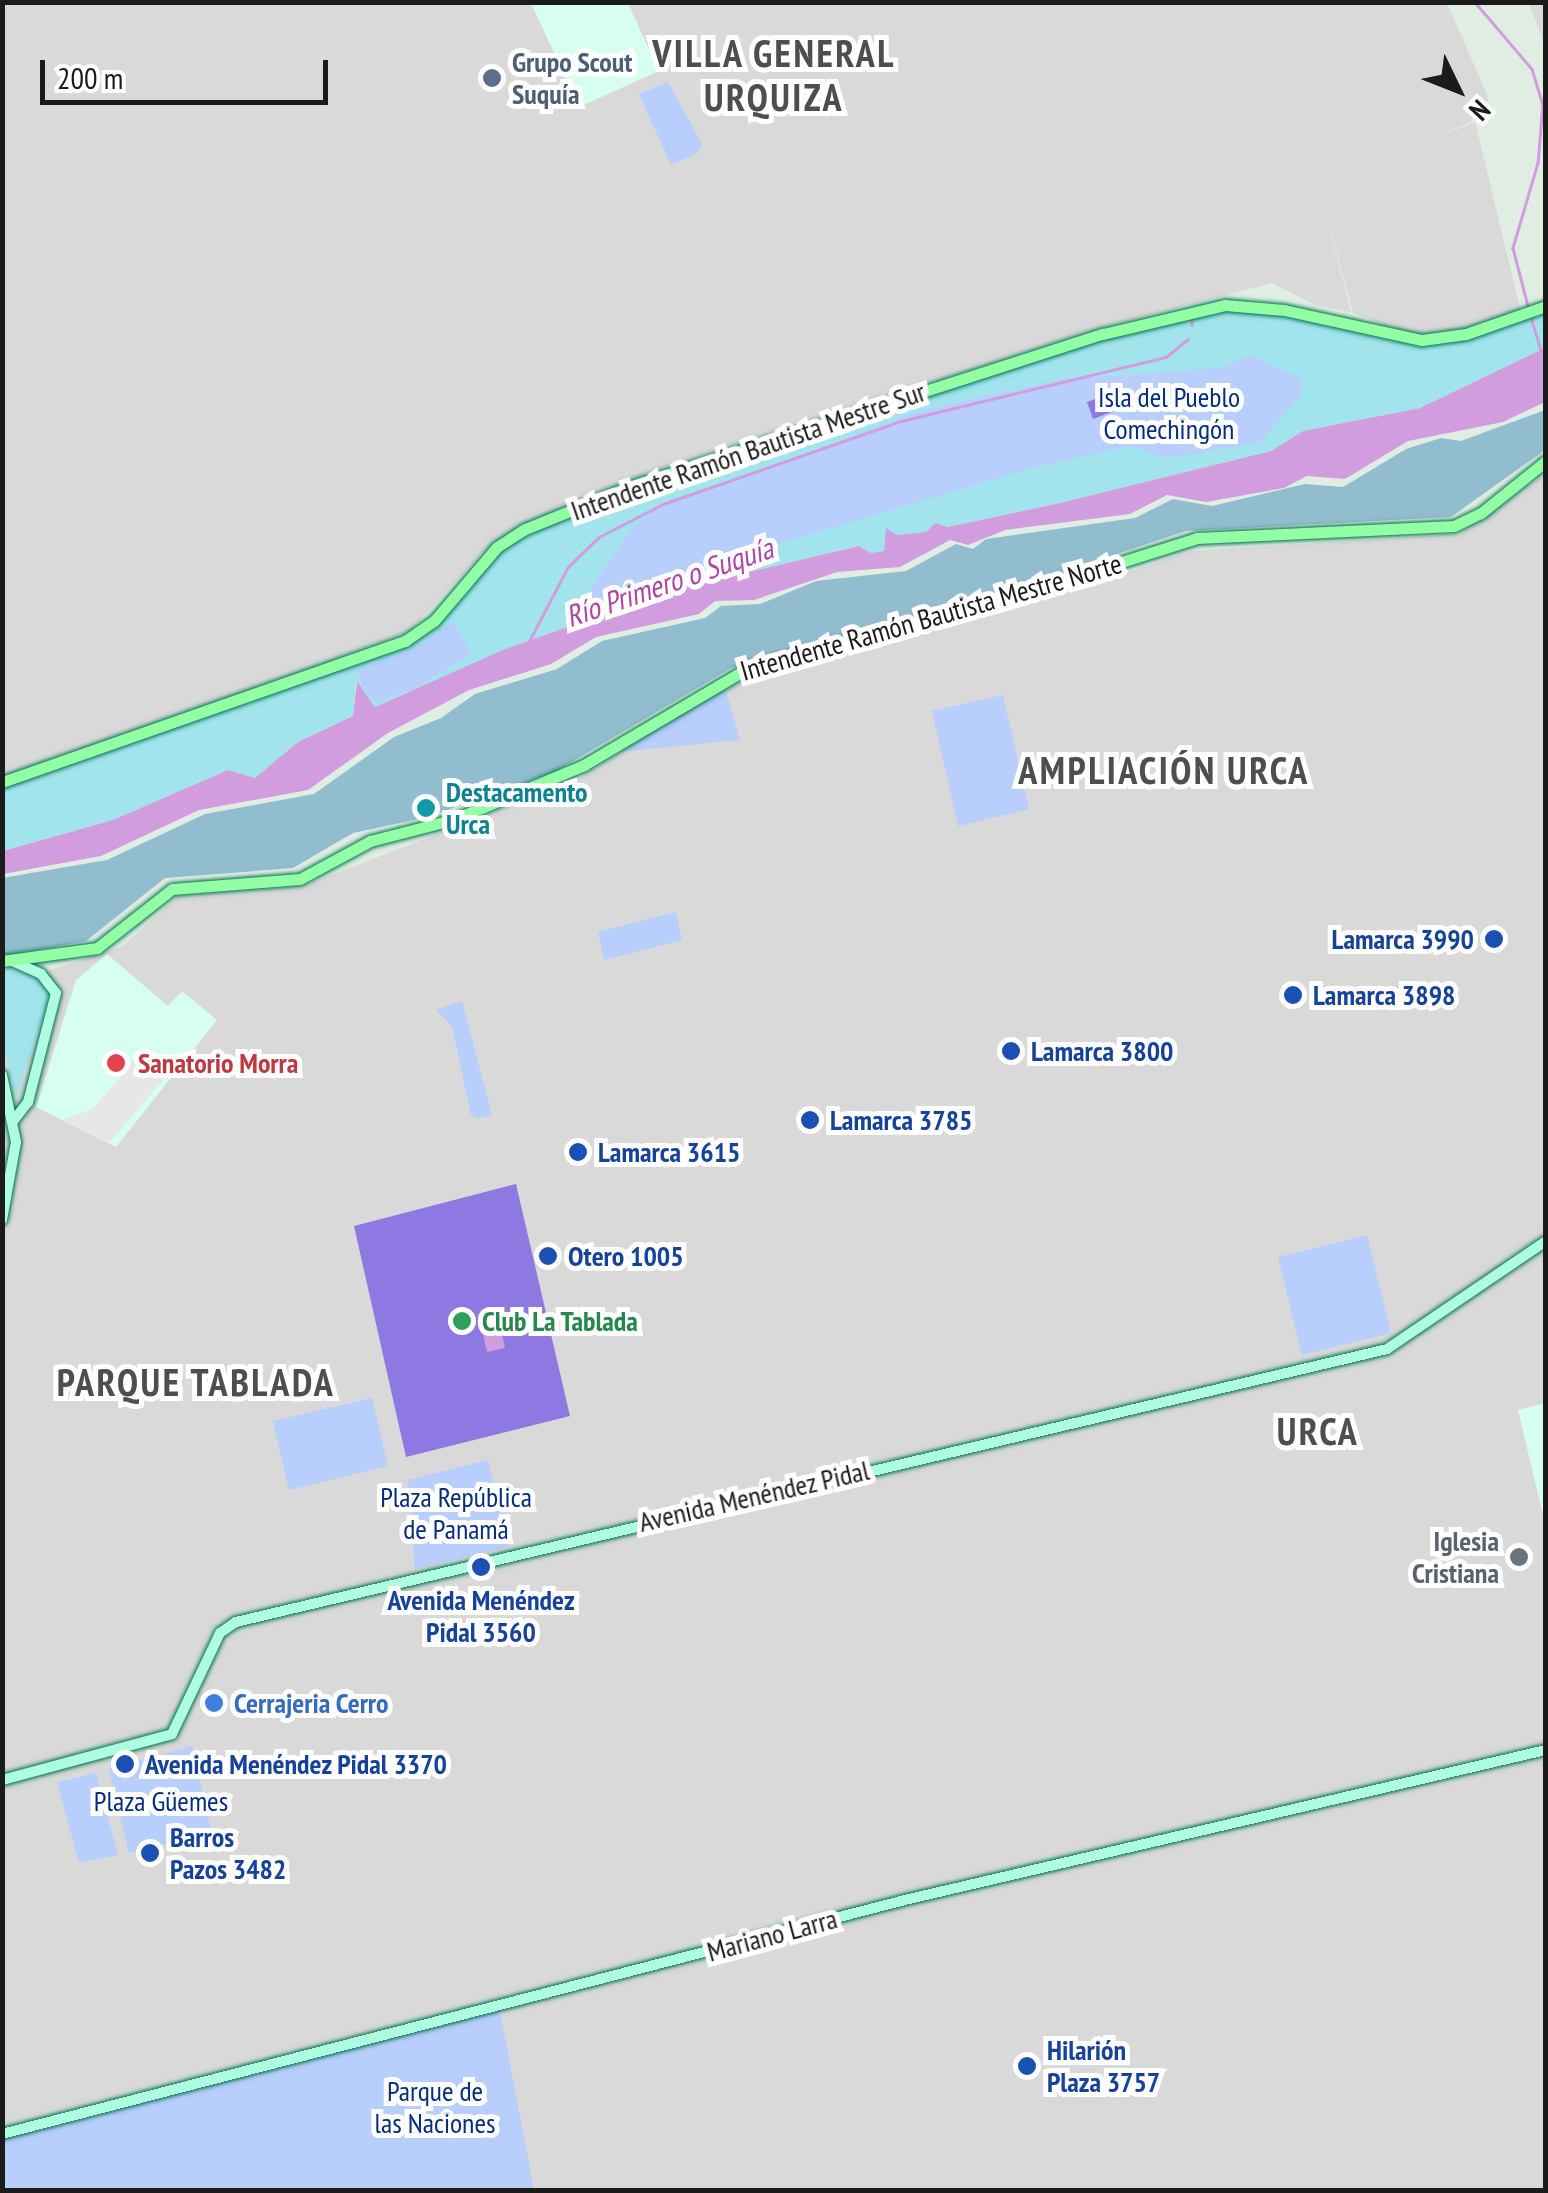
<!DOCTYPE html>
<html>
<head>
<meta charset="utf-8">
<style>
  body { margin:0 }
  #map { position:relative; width:1548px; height:2193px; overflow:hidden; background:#e0ede3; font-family:"PT Sans Narrow",sans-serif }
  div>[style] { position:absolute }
  .residential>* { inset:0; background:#d8d9d8 }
  .education>* { inset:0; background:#d7ffef }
  .grass>* { inset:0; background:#a1e4ec }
  .forest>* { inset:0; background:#92bdcf }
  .park>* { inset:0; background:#b8cefc }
  .pitch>* { inset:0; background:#8e78e2 }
  .parking>* { inset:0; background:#e7e7e7 }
  .water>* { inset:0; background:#d29dde }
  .stream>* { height:2.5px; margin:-1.25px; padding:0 1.25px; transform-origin:1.25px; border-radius:1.25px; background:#d29dde }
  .roads { filter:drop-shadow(0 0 2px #007451) drop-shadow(0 0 2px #007451) }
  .secondary>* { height:10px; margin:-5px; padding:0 5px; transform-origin:5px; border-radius:5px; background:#aefde1 }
  .primary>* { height:11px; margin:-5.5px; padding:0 5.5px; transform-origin:5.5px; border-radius:5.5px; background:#93ffa4 }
  .dots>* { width:28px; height:28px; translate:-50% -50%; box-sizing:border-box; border:5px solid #fff; border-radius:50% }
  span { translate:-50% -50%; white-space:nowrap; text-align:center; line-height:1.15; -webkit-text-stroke:10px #fff; paint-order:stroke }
  .service-label { font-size:28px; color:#4e5e75; font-weight:700 }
  .left { translate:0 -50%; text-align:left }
  .park-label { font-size:28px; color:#052c7d }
  .street-label { font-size:28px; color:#1b1b1b }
  .culture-label { font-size:28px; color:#0d838f; font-weight:700 }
  .transit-label { font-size:28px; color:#164399; font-weight:700 }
  .right { translate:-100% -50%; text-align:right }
  .health-label { font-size:28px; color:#be3a42; font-weight:700 }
  .leisure-label { font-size:28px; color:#27864d; font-weight:700 }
  .worship-label { font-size:28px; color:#5b616d; font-weight:700 }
  .shop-label { font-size:28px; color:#366cbe; font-weight:700 }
  .water-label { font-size:30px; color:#af43a5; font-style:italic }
  .district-label { font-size:38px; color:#4e4e4e; font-weight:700; letter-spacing:2.5px }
  .frame { position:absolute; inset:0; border:5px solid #1b1b1b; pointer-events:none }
  .north { position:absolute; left:1408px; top:40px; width:100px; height:100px; -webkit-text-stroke:8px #fff; paint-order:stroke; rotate:133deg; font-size:28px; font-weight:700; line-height:40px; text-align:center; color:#1b1b1b }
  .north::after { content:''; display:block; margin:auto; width:35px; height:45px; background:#1b1b1b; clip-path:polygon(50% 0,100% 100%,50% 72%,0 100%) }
  .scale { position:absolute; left:40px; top:60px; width:288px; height:45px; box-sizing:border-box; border:5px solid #1b1b1b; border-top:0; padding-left:12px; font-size:30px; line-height:35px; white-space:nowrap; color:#1b1b1b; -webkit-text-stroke:8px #fff; paint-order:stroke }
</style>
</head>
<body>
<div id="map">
  <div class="residential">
    <i style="clip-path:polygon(3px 3px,1447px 3px,1489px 99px,1470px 122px,1433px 139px,1475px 122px,1522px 316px,1493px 326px,1396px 338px,1383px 324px,1353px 313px,1323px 203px,1351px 312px,1315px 305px,1272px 283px,1104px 327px,635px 477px,520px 526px,484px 551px,410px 631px,3px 782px)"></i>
    <i style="clip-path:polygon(1529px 3px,1545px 3px,1545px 48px,1539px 29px)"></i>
    <i style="clip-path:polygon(1545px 474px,1545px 2190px,3px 2190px,2px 986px,123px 946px,178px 896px,303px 886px,575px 781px,731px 685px,1010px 611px,1191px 551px,1459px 534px)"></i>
  </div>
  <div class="education">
    <i style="clip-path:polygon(531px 3px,628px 3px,659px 71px,579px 107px)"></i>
    <i style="clip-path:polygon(107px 954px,168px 1006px,182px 991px,217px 1020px,116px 1147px,36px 1107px,76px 980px)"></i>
    <i style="clip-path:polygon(1545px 1403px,1546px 1510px,1542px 1511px,1518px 1410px)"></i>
  </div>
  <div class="grass">
    <i style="clip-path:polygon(1225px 305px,1446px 338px,1545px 306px,1545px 348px,1420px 408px,1303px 431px,1271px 451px,1060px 503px,948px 527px,935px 523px,926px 532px,897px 535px,885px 551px,871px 553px,859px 546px,670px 591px,505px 649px,375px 707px,356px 681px,353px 716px,298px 742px,255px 778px,228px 770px,113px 820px,3px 851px,3px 782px,420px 632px,497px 547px,631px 486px,1103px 334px)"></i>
    <i style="clip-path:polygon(11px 967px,44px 982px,51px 994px,16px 1097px,3px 1046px,2px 970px)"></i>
  </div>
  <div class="forest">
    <i style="clip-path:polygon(1545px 410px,1545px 450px,1451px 517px,1186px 531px,1005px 591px,731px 668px,556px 771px,428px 817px,353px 833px,293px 868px,165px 878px,86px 941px,3px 956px,2px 878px,107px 860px,205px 814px,314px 794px,394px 737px,441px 718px,475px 694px,557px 669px,602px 641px,705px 618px,721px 606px,760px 604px,816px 581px,906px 571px,956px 544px,973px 549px,986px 539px,1135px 518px,1173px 499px,1212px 506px,1305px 484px,1343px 487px,1406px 449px,1441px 438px,1461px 441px)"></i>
  </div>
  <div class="park">
    <i style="clip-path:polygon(668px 82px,702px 144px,697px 153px,671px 165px,639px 94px)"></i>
    <i style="clip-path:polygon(1250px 355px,1299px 377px,1303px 392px,1261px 442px,1166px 458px,1129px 446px,1025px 470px,581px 603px,632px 528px,654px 510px,922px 410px,1065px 379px,1221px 368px)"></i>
    <i style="clip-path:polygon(453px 621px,472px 653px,416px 688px,376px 702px,364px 688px,356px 670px,417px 647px)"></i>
    <i style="clip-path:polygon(724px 684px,740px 740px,617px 752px)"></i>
    <i style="clip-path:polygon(1003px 695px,1029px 809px,958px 826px,932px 711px)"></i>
    <i style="clip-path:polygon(676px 912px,682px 940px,604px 960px,598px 932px)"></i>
    <i style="clip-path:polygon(462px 1001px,492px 1115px,478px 1118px,471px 1115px,452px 1026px,436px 1010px)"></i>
    <i style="clip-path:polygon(1367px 1235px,1391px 1333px,1302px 1355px,1278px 1257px)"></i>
    <i style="clip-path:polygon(372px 1398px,388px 1466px,289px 1490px,273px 1421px)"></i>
    <i style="clip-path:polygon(488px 1460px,508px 1547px,415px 1569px,408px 1480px)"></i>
    <i style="clip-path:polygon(192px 1746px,212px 1833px,129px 1853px,109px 1769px)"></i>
    <i style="clip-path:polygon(96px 1773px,118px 1855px,79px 1863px,57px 1782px)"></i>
    <i style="clip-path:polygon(499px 2006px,534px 2190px,3px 2190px,3px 2135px)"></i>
  </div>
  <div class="pitch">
    <i style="clip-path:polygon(1117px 391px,1117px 410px,1093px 419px,1087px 402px)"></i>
    <i style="clip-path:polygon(516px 1184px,570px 1416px,406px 1457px,354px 1226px)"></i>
  </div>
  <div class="parking">
    <i style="clip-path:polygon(135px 1059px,149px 1069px,147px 1076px,151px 1071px,163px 1080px,109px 1143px,62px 1120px,93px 1109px)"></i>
  </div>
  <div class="water">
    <i style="clip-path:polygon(1545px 348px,1545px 402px,1503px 422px,1408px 441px,1345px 479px,1307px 476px,1284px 488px,1206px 502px,1167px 495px,1130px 514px,1005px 530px,968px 545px,950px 540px,900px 567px,837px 572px,754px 600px,715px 601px,699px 614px,596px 637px,551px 664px,469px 690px,388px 733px,308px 790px,199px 810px,101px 856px,3px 874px,3px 851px,113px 820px,228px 770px,255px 778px,298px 742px,353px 716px,357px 681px,375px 707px,505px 649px,670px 591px,859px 546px,871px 553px,884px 551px,886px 528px,897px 535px,926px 532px,935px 523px,948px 527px,1060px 503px,1271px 451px,1303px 431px,1420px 408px)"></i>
    <i style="clip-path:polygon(498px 1316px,505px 1348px,487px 1352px,480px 1320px)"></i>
  </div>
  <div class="stream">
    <i style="left:1475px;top:2px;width:88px;rotate:49.6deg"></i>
    <i style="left:1532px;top:69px;width:37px;rotate:73deg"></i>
    <i style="left:1543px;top:104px;width:59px;rotate:94.8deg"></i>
    <i style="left:1538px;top:163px;width:89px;rotate:106.4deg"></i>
    <i style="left:1513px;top:248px;width:60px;rotate:75.5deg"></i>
    <i style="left:1530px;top:314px;width:38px;rotate:73deg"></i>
    <i style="left:1192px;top:320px;width:5px;rotate:90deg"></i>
    <i style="left:527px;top:645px;width:88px;rotate:-62.3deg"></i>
    <i style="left:568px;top:567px;width:43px;rotate:-44.1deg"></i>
    <i style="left:599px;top:537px;width:72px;rotate:-27.3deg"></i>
    <i style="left:663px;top:504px;width:252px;rotate:-19.2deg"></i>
    <i style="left:901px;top:421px;width:273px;rotate:-13.6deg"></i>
    <i style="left:1166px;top:357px;width:28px;rotate:-39deg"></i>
  </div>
  <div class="roads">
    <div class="secondary">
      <i style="left:10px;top:960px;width:34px;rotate:24deg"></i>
      <i style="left:41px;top:974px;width:24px;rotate:52deg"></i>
      <i style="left:56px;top:993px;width:113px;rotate:104.4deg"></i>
      <i style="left:28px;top:1102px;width:23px;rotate:128deg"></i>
      <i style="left:2px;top:1075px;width:68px;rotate:78.2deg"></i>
      <i style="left:16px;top:1142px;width:79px;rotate:100.2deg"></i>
      <i style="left:2px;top:1780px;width:176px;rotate:-15.1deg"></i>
      <i style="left:172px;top:1734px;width:112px;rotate:-64.6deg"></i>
      <i style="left:220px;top:1633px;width:19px;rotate:-35deg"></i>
      <i style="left:236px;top:1622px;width:1183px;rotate:-13.34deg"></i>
      <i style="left:1387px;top:1349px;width:192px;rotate:-34.2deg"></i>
      <i style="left:2px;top:2134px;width:937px;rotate:-14.53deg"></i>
      <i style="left:909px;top:1899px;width:654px;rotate:-13.17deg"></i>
    </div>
    <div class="primary">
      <i style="left:2px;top:782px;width:427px;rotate:-19.3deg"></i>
      <i style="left:405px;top:641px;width:35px;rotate:-35deg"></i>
      <i style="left:434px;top:621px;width:97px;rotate:-49.6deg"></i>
      <i style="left:497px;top:547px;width:33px;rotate:-33deg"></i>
      <i style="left:525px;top:529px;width:114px;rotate:-22.1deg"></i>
      <i style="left:631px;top:486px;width:496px;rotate:-17.9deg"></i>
      <i style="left:1103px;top:334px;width:125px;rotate:-13.4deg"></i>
      <i style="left:1225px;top:305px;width:59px;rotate:4.8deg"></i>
      <i style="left:1284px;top:310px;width:141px;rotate:12.3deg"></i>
      <i style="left:1422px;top:340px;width:44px;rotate:-7.8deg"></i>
      <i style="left:1466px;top:334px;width:85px;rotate:-19.3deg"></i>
      <i style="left:2px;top:961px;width:96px;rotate:-7.8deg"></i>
      <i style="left:97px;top:948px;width:95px;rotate:-38.2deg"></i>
      <i style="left:172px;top:889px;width:128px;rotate:-4.5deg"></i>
      <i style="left:300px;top:879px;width:80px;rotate:-28.5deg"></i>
      <i style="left:370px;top:841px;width:88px;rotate:-14.5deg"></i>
      <i style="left:455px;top:819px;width:140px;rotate:-22.7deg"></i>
      <i style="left:584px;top:765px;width:191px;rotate:-30.6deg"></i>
      <i style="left:748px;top:668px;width:245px;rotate:-14.9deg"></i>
      <i style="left:985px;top:605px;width:222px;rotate:-17.5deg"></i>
      <i style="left:1197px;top:538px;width:257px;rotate:-2.7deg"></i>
      <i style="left:1454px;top:526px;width:30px;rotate:-26deg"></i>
      <i style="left:1481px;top:513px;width:83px;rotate:-38.7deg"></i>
    </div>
  </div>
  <div class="dots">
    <i style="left:492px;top:78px;background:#5c6f8a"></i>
    <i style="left:426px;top:808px;background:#0f9aa8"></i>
    <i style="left:1494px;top:939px;background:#1a4fb4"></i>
    <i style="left:1293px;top:995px;background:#1a4fb4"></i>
    <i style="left:1011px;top:1051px;background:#1a4fb4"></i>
    <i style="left:116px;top:1063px;background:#e0444e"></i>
    <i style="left:810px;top:1120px;background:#1a4fb4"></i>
    <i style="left:578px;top:1152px;background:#1a4fb4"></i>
    <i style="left:548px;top:1256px;background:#1a4fb4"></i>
    <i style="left:462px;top:1321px;background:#2e9e5b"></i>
    <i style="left:1519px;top:1557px;background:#6b7280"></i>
    <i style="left:481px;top:1567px;background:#1a4fb4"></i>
    <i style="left:214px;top:1703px;background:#3f7fe0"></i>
    <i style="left:125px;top:1764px;background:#1a4fb4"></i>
    <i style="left:150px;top:1853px;background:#1a4fb4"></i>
    <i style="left:1027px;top:2066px;background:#1a4fb4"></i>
  </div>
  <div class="service-label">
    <span class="left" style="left:512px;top:78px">Grupo Scout<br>Suquía</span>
  </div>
  <div class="park-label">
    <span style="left:1169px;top:413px">Isla del Pueblo<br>Comechingón</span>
    <span style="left:456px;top:1513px">Plaza República<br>de Panamá</span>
    <span style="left:161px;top:1801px">Plaza Güemes</span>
    <span style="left:435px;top:2107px">Parque de<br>las Naciones</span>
  </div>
  <div class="street-label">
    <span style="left:748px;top:451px;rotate:-19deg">Intendente Ramón Bautista Mestre Sur</span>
    <span style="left:931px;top:617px;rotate:-16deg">Intendente Ramón Bautista Mestre Norte</span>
    <span style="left:754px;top:1496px;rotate:-13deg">Avenida Menéndez Pidal</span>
    <span style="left:772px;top:1935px;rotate:-15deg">Mariano Larra</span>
  </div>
  <div class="culture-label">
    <span class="left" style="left:446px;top:808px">Destacamento<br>Urca</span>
  </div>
  <div class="transit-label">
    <span class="right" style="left:1474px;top:939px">Lamarca 3990</span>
    <span class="left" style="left:1313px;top:995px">Lamarca 3898</span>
    <span class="left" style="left:1031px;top:1051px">Lamarca 3800</span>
    <span class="left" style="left:830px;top:1120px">Lamarca 3785</span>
    <span class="left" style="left:598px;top:1152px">Lamarca 3615</span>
    <span class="left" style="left:568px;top:1256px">Otero 1005</span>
    <span style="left:481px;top:1616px">Avenida Menéndez<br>Pidal 3560</span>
    <span class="left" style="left:145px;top:1764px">Avenida Menéndez Pidal 3370</span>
    <span class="left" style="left:170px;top:1853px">Barros<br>Pazos 3482</span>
    <span class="left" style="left:1047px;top:2066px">Hilarión<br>Plaza 3757</span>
  </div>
  <div class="health-label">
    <span class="left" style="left:138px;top:1063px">Sanatorio Morra</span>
  </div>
  <div class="leisure-label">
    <span class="left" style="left:482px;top:1321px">Club La Tablada</span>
  </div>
  <div class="worship-label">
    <span class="right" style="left:1499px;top:1557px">Iglesia<br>Cristiana</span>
  </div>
  <div class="shop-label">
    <span class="left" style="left:234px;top:1703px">Cerrajeria Cerro</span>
  </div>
  <div class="water-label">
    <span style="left:669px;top:582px;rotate:-19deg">Río Primero o Suquía</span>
  </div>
  <div class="district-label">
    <span style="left:774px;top:75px">VILLA GENERAL<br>URQUIZA</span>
    <span style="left:1164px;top:770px">AMPLIACIÓN URCA</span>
    <span style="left:196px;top:1382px">PARQUE TABLADA</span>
    <span style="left:1318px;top:1431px">URCA</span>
  </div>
  <div class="frame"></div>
  <div class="north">N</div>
  <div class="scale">200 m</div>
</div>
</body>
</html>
